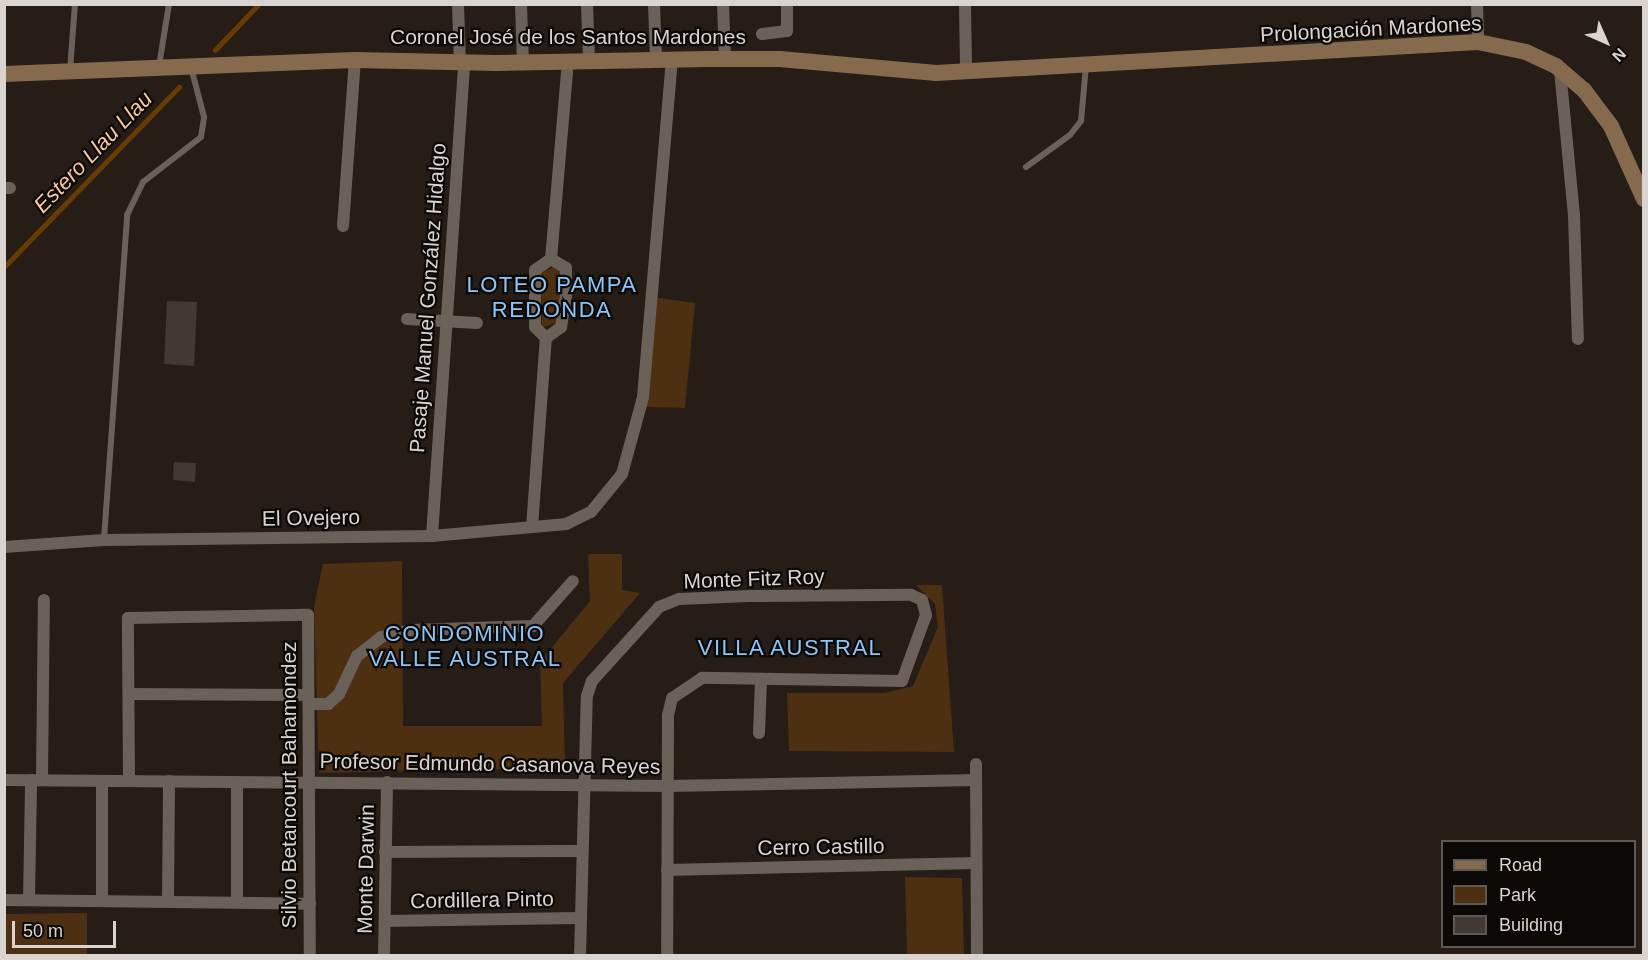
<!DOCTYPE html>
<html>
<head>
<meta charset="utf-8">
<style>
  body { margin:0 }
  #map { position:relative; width:1648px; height:960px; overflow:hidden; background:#251d16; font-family:Helvetica,sans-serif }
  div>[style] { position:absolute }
  .green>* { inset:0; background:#4c3011 }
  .stream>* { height:4.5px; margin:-2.25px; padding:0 2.25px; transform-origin:2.25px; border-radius:2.25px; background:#683c00 }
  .building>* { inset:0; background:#423a32 }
  .lane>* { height:6px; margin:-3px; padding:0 3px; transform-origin:3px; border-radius:3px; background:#6a6159 }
  .street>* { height:12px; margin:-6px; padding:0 6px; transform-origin:6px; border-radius:6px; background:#6a6159 }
  .secondary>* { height:16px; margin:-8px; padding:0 8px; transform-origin:8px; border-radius:8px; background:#856a4e }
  span { translate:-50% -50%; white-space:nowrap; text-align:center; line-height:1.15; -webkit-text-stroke:4.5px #0b0806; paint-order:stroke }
  .street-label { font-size:21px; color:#d9d4cf }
  .water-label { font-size:22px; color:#fbc897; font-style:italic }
  .neighbourhood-label { font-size:22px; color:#88c7fc; letter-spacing:1.5px }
  .frame { position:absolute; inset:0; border:6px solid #d9d4cf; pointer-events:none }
  .legend { position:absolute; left:1441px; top:840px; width:195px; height:108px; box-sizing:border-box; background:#0b0806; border:2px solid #5d5a56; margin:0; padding:8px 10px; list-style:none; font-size:18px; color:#d9d4cf }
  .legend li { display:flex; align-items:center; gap:12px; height:30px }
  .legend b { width:30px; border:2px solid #5d5a56 }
  .north { position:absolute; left:1576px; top:12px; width:60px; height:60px; -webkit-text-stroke:4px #0b0806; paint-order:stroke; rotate:135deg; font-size:16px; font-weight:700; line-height:24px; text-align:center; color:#d9d4cf }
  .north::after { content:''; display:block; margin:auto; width:21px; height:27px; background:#d9d4cf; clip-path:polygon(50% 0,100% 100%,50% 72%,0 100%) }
  .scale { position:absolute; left:12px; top:921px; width:104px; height:27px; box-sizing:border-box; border:3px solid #d9d4cf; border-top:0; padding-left:8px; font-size:18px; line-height:21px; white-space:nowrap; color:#d9d4cf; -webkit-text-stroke:4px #0b0806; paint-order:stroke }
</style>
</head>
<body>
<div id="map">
  <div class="green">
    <i style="clip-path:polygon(555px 266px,562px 273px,560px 321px,542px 328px,541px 273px)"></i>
    <i style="clip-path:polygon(652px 297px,695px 303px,685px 408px,645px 407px)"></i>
    <i style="clip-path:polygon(588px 554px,622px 554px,622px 590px,640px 593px,563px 683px,565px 768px,319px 773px,314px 607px,323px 564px,402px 561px,403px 726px,542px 726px,540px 662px,590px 601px)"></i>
    <i style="clip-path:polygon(916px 585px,942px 585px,954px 752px,789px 751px,787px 693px,885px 693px,913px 686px,938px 627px,935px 604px)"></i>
    <i style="clip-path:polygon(905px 877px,962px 878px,964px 955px,907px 955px)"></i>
    <i style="clip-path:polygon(87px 913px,87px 955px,5px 955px,5px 914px)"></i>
  </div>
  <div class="stream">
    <i style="left:215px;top:50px;width:64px;rotate:-46.3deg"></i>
    <i style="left:4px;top:267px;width:251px;rotate:-45.8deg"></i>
  </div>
  <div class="building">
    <i style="clip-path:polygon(167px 301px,197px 302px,194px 366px,164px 364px)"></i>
    <i style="clip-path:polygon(174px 462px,196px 463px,195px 482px,173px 480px)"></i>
  </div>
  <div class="lane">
    <i style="left:159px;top:66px;width:63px;rotate:-80.8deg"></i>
    <i style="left:70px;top:70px;width:66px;rotate:-85.7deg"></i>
    <i style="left:1026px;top:167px;width:54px;rotate:-36deg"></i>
    <i style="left:1070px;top:135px;width:18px;rotate:-52deg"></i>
    <i style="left:1081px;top:121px;width:55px;rotate:-84.8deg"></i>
    <i style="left:104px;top:539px;width:325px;rotate:-85.9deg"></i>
    <i style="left:127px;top:215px;width:37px;rotate:-64deg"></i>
    <i style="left:143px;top:182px;width:73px;rotate:-37.8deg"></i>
    <i style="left:201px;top:137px;width:20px;rotate:-81deg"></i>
    <i style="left:204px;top:117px;width:52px;rotate:-104.6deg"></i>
  </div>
  <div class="street">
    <i style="left:458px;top:4px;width:59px;rotate:88.1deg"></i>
    <i style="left:521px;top:4px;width:59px;rotate:88.1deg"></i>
    <i style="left:587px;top:4px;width:58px;rotate:88deg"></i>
    <i style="left:654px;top:4px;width:55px;rotate:87.9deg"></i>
    <i style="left:723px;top:4px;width:55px;rotate:87.9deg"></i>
    <i style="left:965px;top:4px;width:67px;rotate:89.1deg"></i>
    <i style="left:1477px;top:4px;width:38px;rotate:88deg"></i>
    <i style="left:762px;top:34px;width:25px;rotate:-7deg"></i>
    <i style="left:787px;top:31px;width:27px;rotate:-90deg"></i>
    <i style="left:1560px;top:70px;width:146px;rotate:84.5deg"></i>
    <i style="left:1574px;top:215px;width:124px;rotate:88.2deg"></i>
    <i style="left:4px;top:188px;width:6px"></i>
    <i style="left:343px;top:226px;width:166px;rotate:-85.9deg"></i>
    <i style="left:551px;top:259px;width:198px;rotate:-85.1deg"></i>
    <i style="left:407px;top:319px;width:70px;rotate:3.3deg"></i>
    <i style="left:532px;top:527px;width:190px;rotate:-85.8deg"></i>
    <i style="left:546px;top:338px;width:19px;rotate:-36deg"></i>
    <i style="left:561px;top:327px;width:30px;rotate:-81deg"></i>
    <i style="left:566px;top:297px;width:29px;rotate:-90deg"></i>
    <i style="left:566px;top:268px;width:17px;rotate:-149deg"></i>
    <i style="left:551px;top:259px;width:19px;rotate:145deg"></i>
    <i style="left:535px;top:270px;width:57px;rotate:90deg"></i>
    <i style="left:535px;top:327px;width:16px;rotate:45deg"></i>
    <i style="left:432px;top:536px;width:474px;rotate:-86.1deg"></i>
    <i style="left:4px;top:547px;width:100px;rotate:-4deg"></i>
    <i style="left:104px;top:540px;width:328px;rotate:-0.7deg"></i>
    <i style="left:432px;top:536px;width:135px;rotate:-5.1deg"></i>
    <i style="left:566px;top:524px;width:28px;rotate:-26deg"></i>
    <i style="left:591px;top:512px;width:49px;rotate:-50.8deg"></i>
    <i style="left:622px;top:474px;width:80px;rotate:-74.7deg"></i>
    <i style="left:643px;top:397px;width:339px;rotate:-85.1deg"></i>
    <i style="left:129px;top:694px;width:179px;rotate:0.3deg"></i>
    <i style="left:309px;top:704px;width:19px"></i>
    <i style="left:328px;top:704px;width:15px;rotate:-42deg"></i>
    <i style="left:339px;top:694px;width:42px;rotate:-64.7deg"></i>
    <i style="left:357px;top:656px;width:31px;rotate:-38deg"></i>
    <i style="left:381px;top:637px;width:31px;rotate:-13deg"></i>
    <i style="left:411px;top:630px;width:122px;rotate:-1.9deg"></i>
    <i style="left:533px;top:626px;width:60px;rotate:-48.4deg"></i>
    <i style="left:759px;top:733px;width:53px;rotate:-87.8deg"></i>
    <i style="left:976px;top:764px;width:192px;rotate:89.7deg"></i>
    <i style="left:4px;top:780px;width:663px;rotate:0.52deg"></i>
    <i style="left:667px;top:786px;width:309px;rotate:-1.1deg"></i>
    <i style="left:42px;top:780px;width:180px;rotate:-89.4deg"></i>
    <i style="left:102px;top:781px;width:120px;rotate:90deg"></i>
    <i style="left:129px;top:781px;width:163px;rotate:-90.4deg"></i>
    <i style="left:128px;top:618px;width:180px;rotate:-1deg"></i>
    <i style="left:308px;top:615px;width:341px;rotate:89.7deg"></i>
    <i style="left:237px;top:782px;width:120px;rotate:90deg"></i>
    <i style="left:385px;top:852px;width:196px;rotate:-0.3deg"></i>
    <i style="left:667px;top:870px;width:309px;rotate:-1.3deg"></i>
    <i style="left:4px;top:900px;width:306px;rotate:0.7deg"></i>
    <i style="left:29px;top:900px;width:120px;rotate:-89deg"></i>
    <i style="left:168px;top:901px;width:120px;rotate:-89.5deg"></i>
    <i style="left:385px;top:921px;width:196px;rotate:-0.9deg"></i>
    <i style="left:384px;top:956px;width:174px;rotate:-89deg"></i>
    <i style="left:580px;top:956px;width:260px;rotate:-88.5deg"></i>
    <i style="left:587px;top:696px;width:16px;rotate:-72deg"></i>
    <i style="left:592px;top:681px;width:100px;rotate:-47.8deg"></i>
    <i style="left:659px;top:607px;width:22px;rotate:-22deg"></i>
    <i style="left:679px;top:599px;width:70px;rotate:-2.5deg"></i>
    <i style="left:749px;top:596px;width:162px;rotate:-0.4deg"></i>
    <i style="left:911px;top:595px;width:12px;rotate:24deg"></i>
    <i style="left:922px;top:600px;width:16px;rotate:75deg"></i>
    <i style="left:926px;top:615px;width:70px;rotate:110deg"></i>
    <i style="left:902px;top:681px;width:200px;rotate:-179.1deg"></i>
    <i style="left:702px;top:678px;width:36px;rotate:146deg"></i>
    <i style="left:672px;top:698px;width:17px;rotate:103deg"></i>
    <i style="left:668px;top:715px;width:241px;rotate:90.2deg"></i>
  </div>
  <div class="secondary">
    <i style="left:4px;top:74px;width:351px;rotate:-2.3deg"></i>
    <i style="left:355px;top:60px;width:141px;rotate:1.2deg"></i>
    <i style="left:496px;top:63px;width:211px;rotate:-1.1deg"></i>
    <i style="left:707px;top:59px;width:73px"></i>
    <i style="left:780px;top:59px;width:157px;rotate:5.1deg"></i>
    <i style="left:936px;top:73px;width:543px;rotate:-3.27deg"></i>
    <i style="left:1478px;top:42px;width:49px;rotate:11.8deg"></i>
    <i style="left:1526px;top:52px;width:33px;rotate:25deg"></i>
    <i style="left:1556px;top:66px;width:37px;rotate:41deg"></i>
    <i style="left:1584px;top:90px;width:45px;rotate:53.1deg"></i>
    <i style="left:1611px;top:126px;width:80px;rotate:65.7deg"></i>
  </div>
  <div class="street-label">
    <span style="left:1371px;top:29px;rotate:-3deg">Prolongación Mardones</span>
    <span style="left:568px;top:37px">Coronel José de los Santos Mardones</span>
    <span style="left:428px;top:298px;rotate:-86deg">Pasaje Manuel González Hidalgo</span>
    <span style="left:311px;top:518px;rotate:-1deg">El Ovejero</span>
    <span style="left:754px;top:579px;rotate:-2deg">Monte Fitz Roy</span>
    <span style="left:490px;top:764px;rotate:1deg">Profesor Edmundo Casanova Reyes</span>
    <span style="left:289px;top:785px;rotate:-90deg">Silvio Betancourt Bahamondez</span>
    <span style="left:821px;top:847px;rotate:-1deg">Cerro Castillo</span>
    <span style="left:366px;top:869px;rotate:-89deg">Monte Darwin</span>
    <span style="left:482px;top:900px;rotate:-1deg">Cordillera Pinto</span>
  </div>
  <div class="water-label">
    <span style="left:93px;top:152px;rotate:-46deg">Estero Llau Llau</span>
  </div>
  <div class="neighbourhood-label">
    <span style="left:552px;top:297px">LOTEO PAMPA<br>REDONDA</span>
    <span style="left:465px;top:646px">CONDOMINIO<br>VALLE AUSTRAL</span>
    <span style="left:790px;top:648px">VILLA AUSTRAL</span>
  </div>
  <div class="frame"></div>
  <ul class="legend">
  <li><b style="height:8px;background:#856a4e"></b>Road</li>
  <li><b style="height:16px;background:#4c3011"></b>Park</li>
  <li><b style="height:16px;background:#423a32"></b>Building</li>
  </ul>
  <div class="north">N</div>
  <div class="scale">50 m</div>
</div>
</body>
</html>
